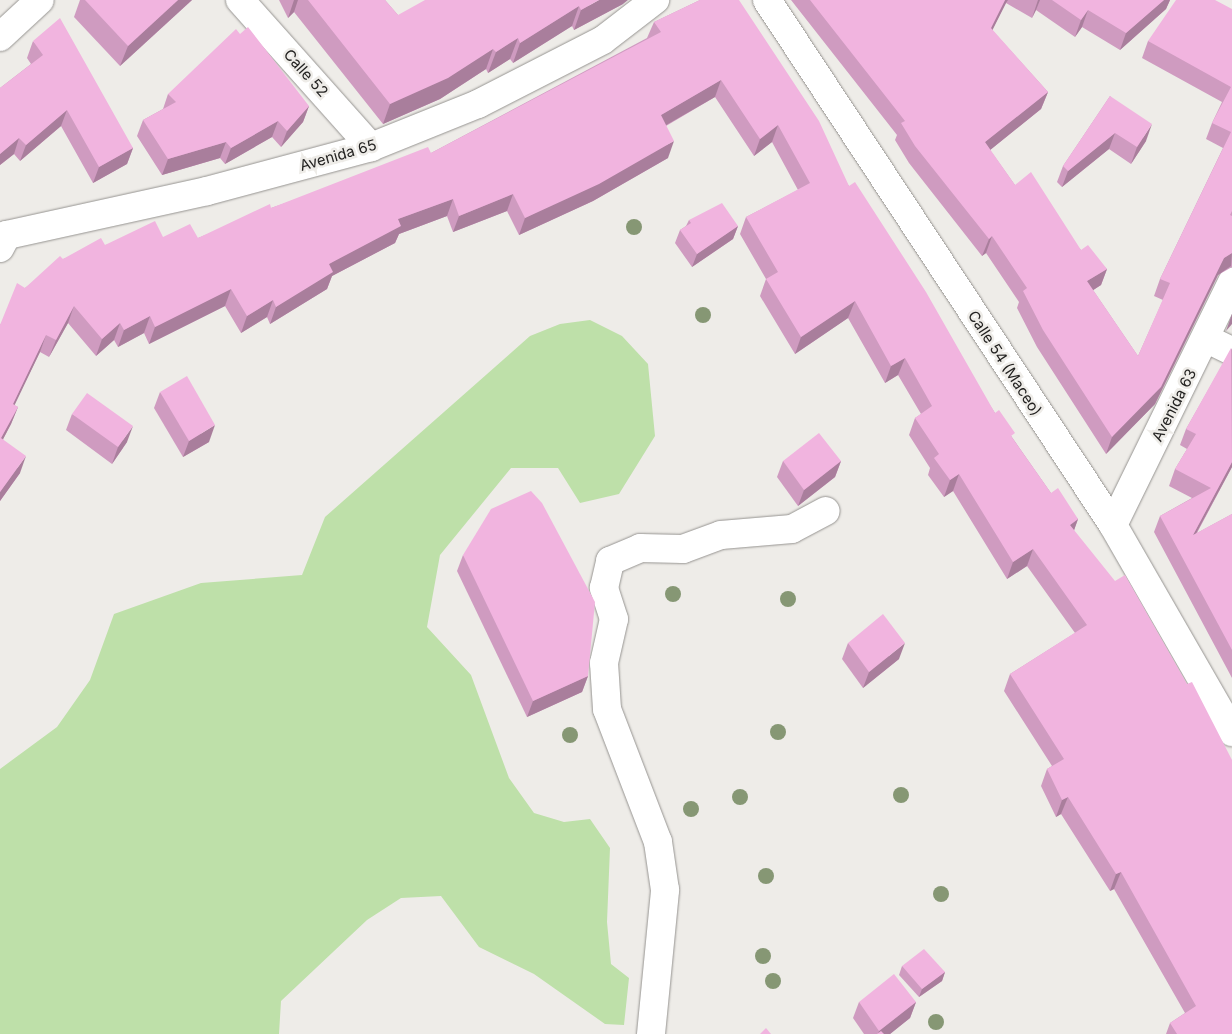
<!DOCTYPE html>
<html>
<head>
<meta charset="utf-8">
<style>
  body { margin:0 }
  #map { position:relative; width:1232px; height:1034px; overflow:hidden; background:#eeece8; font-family:Inter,sans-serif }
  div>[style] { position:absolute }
  .green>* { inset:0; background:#bee0a9 }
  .roads { filter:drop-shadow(0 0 1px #969491) drop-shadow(0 0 1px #969491) }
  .minor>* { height:28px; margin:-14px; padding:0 14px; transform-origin:14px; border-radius:14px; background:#fff }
  .major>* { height:28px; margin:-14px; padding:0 14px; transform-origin:14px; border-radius:14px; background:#fff }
  .trees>* { width:16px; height:16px; margin:-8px; border-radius:50%; background:#869774 }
  .wall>* { inset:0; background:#cf9bc0 }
  .shaded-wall>* { inset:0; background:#a97e9c }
  .building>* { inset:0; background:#f1b4df }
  span { translate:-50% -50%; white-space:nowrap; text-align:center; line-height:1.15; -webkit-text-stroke:5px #eeece8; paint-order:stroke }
  .street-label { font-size:15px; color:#232221 }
</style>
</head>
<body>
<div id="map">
  <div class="green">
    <i style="clip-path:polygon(590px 320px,622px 336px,648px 364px,655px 436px,619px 494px,580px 503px,558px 468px,511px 468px,440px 555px,427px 627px,471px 675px,509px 778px,534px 813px,564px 822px,590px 819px,610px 848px,607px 922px,611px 964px,629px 978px,624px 1025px,605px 1024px,534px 974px,479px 947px,441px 896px,401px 898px,367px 920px,281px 1001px,279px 1034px,0 1034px,0 769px,57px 727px,90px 680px,114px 614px,201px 583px,302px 575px,325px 517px,530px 336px,560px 324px)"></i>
  </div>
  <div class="roads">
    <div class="minor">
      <i style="left:240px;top:0;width:197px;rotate:48.3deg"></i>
      <i style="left:0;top:37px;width:54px;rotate:-42.8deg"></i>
      <i style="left:0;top:248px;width:15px;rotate:-62deg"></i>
      <i style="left:7px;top:235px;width:205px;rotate:-12.4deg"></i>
      <i style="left:207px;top:191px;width:170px;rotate:-15deg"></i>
      <i style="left:371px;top:147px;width:115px;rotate:-21.9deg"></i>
      <i style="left:478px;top:104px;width:140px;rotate:-27.1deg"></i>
      <i style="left:603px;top:40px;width:66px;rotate:-37.6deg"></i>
      <i style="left:1207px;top:339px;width:28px;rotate:26deg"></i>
      <i style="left:1113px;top:525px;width:271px;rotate:-63.9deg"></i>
      <i style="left:651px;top:1034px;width:145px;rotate:-84.4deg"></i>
      <i style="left:665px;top:890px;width:49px;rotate:-98.3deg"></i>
      <i style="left:658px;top:842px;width:142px;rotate:-111deg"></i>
      <i style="left:607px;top:709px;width:46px;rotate:-93.7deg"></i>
      <i style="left:604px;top:663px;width:45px;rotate:-77.2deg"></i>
      <i style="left:614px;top:619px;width:33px;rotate:-108deg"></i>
      <i style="left:604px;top:588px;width:28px;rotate:-77deg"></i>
      <i style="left:610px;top:561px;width:33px;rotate:-23deg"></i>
      <i style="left:640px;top:548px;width:43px;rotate:1.3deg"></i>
      <i style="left:683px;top:549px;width:40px;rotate:-20.2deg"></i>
      <i style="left:721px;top:535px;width:71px;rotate:-4.8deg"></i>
      <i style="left:792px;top:529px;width:38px;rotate:-28deg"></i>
    </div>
    <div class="major">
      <i style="left:767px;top:0;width:629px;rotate:56.61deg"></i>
      <i style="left:1113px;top:525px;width:239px;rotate:60.1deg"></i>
    </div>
  </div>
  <div class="trees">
    <i style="left:634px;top:227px"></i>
    <i style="left:703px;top:315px"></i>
    <i style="left:673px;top:594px"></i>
    <i style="left:788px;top:599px"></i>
    <i style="left:778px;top:732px"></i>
    <i style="left:570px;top:735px"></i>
    <i style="left:901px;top:795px"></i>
    <i style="left:740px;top:797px"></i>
    <i style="left:691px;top:809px"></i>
    <i style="left:766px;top:876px"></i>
    <i style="left:941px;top:894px"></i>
    <i style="left:763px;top:956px"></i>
    <i style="left:773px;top:981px"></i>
    <i style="left:936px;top:1022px"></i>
  </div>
  <div class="wall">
    <i style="clip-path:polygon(80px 0,192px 0,120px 66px,74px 17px)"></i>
    <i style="clip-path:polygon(279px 0,385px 0,398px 15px,623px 4px,574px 30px,572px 26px,513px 63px,510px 59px,488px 73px,486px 69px,440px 99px,383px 124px,294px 12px,288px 18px)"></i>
    <i style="clip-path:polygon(700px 0,849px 186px,995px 413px,1051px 493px,1078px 519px,1074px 530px,1232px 1034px,1166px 1034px,1170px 1023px,1185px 1013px,1114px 889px,1110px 891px,1061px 814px,1056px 817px,1041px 786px,1047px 769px,1052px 766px,1004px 691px,1010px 674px,1075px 633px,1027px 566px,1007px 579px,953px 491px,944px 497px,928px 475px,930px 468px,909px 435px,915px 418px,921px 414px,898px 375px,885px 383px,848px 318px,795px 354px,760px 296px,766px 279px,740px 234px,746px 217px,798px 190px,772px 142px,754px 156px,715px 97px,666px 126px,668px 158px,593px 201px,519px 235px,507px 211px,453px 232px,447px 216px,399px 234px,395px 243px,332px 276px,327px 289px,270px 324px,267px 317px,241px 333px,225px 306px,149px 344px,144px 333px,118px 347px,114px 340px,96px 356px,68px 323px,49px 357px,40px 352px,14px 405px,18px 407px,11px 424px,3px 439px,20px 473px,0 501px,0 509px,0 325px,25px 288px,63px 259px,105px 245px,163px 237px,198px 238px,271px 208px,431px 153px,647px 38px,654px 22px)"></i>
    <i style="clip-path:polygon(791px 0,1170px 0,1166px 9px,1120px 50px,1082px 27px,1075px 37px,1036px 10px,1032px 18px,1006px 3px,992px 30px,1048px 92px,1041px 109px,990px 150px,1015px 185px,1081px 250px,1107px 269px,1101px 285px,1093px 290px,1138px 356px,1163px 300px,1154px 296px,1160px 279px,1223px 148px,1206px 139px,1212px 123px,1222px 102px,1142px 58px,1148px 41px,1232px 9px,1232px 267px,1218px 275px,1155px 404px,1106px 454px,1037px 347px,1017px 308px,1019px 302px,986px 253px,982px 256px,909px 163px,895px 140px,897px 135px)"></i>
    <i style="clip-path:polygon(33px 41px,133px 148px,127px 164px,93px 183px,61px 126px,20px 161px,14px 154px,0 165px,0 88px,31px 64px,27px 58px)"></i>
    <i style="clip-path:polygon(168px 94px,309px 106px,303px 122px,281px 147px,272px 137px,225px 164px,220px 158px,162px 175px,137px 136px,143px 120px,163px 109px)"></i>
    <i style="clip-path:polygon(1110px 96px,1146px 141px,1131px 164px,1109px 149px,1062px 187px,1057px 182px,1063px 166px)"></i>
    <i style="clip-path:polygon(689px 220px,738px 226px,733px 239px,692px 267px,675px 243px,680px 230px,686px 226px)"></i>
    <i style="clip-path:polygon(1232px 348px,1232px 467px,1197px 533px,1232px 514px,1232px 678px,1154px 532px,1160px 516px,1192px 498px,1169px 486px,1175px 469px,1187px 449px,1180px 445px,1186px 429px)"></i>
    <i style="clip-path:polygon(160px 392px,209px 442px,183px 457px,154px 408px)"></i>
    <i style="clip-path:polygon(72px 414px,127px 442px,112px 464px,66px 430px)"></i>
    <i style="clip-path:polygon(783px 461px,841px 461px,835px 477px,798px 506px,777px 477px)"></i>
    <i style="clip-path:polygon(463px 555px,588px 676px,582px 692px,527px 717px,457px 571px)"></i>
    <i style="clip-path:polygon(848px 643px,899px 659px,863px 688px,842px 659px)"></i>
    <i style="clip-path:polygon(902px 966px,945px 972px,942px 981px,919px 997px,899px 975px)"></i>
    <i style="clip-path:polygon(859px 1002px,916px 1002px,910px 1018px,890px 1034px,864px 1034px,853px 1018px)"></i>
  </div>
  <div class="shaded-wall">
    <i style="clip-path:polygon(178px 0,192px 0,120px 66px,128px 46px)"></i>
    <i style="clip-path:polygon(294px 0,298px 0,294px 12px,288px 18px)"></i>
    <i style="clip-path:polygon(599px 0,628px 0,623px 4px,574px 30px,581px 10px)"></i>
    <i style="clip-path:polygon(1005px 0,1008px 0,1006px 3px,985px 45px,991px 28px)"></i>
    <i style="clip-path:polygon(1038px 0,1040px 0,1036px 10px,1032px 18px)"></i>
    <i style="clip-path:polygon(1164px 0,1170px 0,1166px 9px,1120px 50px,1126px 33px)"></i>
    <i style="clip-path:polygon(579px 6px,572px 26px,513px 63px,520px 43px)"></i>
    <i style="clip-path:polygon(1088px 10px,1082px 27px,1075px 37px,1081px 20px)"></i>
    <i style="clip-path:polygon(518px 38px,510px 59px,488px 73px,496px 52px)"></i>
    <i style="clip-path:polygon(493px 49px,486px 69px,440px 99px,383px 124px,390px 104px)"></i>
    <i style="clip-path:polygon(721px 80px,715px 97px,654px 132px,661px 115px)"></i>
    <i style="clip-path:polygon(1048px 92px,1041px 109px,979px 159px,985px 142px)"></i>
    <i style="clip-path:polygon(309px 106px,303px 122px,281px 147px,287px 131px)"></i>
    <i style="clip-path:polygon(67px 110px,61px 126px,20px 161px,26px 145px)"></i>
    <i style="clip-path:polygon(278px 121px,272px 137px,225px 164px,231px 148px)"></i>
    <i style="clip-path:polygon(1152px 124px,1146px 141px,1131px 164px,1137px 147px)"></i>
    <i style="clip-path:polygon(778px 125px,772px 142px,754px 156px,760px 139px)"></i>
    <i style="clip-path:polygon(1115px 133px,1109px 149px,1062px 187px,1068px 171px)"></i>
    <i style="clip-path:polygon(19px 138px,14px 154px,0 165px,0 154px)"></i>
    <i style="clip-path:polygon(674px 141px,668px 158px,593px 201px,519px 235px,525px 218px)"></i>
    <i style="clip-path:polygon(226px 142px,220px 158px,162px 175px,168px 159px)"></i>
    <i style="clip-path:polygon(133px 148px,127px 164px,93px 183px,99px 167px)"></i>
    <i style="clip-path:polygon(513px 194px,507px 211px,453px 232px,459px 216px)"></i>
    <i style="clip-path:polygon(453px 199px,447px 216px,399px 234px,395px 243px,332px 276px,327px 289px,270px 324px,276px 307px,329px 264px,398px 219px)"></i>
    <i style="clip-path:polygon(738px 226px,733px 239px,692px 267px,697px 254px)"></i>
    <i style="clip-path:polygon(992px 236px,986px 253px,982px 256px,989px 239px)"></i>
    <i style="clip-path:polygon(1232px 253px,1231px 266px,1218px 275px,1155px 404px,1106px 454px,1112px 437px,1224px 258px)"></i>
    <i style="clip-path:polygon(1107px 269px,1101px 285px,1081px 298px,1087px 281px)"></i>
    <i style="clip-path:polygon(231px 289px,225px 306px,149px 344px,155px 327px)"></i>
    <i style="clip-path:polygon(273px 300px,267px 317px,241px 333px,247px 316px)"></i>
    <i style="clip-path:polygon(855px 301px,848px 318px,795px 354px,801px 337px)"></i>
    <i style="clip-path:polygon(74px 306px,68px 323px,49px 357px,56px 340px)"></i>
    <i style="clip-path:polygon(1232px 314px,1232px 324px,1226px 331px)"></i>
    <i style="clip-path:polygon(150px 316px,144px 333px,118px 347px,124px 330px)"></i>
    <i style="clip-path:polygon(120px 323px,114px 340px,96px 356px,102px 339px)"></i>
    <i style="clip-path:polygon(46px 335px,40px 352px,7px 421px,13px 404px)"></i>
    <i style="clip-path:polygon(905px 358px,898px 375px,885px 383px,891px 366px)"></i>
    <i style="clip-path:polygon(18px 407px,11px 424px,0 445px,1px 438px)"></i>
    <i style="clip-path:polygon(215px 425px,209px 442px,183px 457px,189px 441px)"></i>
    <i style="clip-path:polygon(133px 426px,127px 442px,112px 464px,118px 447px)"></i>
    <i style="clip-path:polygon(26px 456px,20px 473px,0 501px,0 492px)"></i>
    <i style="clip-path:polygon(841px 461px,835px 477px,798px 506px,804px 490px)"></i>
    <i style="clip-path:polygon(1232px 462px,1232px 467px,1186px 552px,1193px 535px)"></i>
    <i style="clip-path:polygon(959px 474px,953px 491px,944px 497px,950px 480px)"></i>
    <i style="clip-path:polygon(1078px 519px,1072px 536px,1070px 525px)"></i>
    <i style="clip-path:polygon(1033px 549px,1027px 566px,1007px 579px,1013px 562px)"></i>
    <i style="clip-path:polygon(905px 643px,899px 659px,863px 688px,869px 672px)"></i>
    <i style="clip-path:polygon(588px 676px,582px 692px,527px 717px,533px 701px)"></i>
    <i style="clip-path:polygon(1068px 797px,1061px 814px,1056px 817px,1062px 800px)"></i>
    <i style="clip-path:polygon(1121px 872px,1114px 889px,1110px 891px,1116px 874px)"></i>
    <i style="clip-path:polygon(945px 972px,942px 981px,919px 997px,922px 989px)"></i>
    <i style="clip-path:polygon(916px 1002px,910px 1018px,890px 1034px,878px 1034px,879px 1031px)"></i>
  </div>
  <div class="building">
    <i style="clip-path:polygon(85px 0,178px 0,128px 46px)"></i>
    <i style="clip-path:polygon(308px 0,385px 0,398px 15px,425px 0,599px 0,581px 10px,579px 6px,520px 43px,518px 38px,496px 52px,493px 49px,448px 78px,390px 104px)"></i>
    <i style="clip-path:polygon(700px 0,739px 0,819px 121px,849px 186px,855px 182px,926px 292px,995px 413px,999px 410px,1015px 433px,1011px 436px,1051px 493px,1058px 488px,1078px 519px,1070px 525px,1115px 581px,1125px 575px,1187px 684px,1192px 682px,1232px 760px,1232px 1034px,1177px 1034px,1170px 1023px,1196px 1006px,1121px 872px,1116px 874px,1068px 797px,1062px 800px,1047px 769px,1064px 759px,1010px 674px,1087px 625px,1033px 549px,1013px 562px,959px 474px,950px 480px,934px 458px,939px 454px,915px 418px,932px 406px,905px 358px,891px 366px,855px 301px,801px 337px,766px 279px,778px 272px,746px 217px,810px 183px,778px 125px,760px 139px,721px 80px,661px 115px,674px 141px,599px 184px,525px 218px,513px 194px,459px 216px,453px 199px,398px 219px,401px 226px,329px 264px,333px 272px,276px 307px,273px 300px,247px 316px,231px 289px,155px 327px,150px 316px,124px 330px,120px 323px,102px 339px,74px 306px,56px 340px,46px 335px,13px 404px,18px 407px,1px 438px,26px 456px,0 492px,0 325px,17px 283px,25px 288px,60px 256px,63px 259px,101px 238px,105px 245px,155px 221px,163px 237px,190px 224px,198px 238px,270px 204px,271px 208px,428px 147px,431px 153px,661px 32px,654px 22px)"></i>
    <i style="clip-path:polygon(810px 0,1005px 0,991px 28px,1048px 92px,985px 142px,1015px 185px,1031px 172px,1081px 250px,1088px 245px,1107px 269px,1087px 281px,1138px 356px,1170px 283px,1160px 279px,1231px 132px,1212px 123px,1231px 87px,1148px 41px,1176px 0,1215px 0,1232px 9px,1232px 211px,1230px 215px,1232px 216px,1232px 253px,1224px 258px,1161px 387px,1112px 437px,1043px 330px,1023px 291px,1027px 288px,992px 236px,989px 239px,915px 146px,901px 123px,905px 121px)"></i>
    <i style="clip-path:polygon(1052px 0,1164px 0,1126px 33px,1088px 10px,1081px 20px)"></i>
    <i style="clip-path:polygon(60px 18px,133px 148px,99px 167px,67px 110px,26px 145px,19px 138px,0 154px,0 88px,43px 55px,33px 41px)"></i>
    <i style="clip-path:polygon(248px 27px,309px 106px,287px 131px,278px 121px,231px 148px,226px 142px,168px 159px,143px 120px,176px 102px,168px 94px,236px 29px,240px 34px)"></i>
    <i style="clip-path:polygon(1110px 96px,1152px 124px,1137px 147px,1115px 133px,1068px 171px,1063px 166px)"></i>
    <i style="clip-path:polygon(722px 203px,738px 226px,697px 254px,680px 230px,691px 223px,689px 220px)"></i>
    <i style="clip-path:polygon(1231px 348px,1232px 462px,1193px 535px,1232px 514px,1232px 650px,1160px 516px,1211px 488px,1175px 469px,1196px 434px,1186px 429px)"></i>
    <i style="clip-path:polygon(187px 376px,215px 425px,189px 441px,160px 392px)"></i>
    <i style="clip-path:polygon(87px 393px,133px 426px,118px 447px,72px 414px)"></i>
    <i style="clip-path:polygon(819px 433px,841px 461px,804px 490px,783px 461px)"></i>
    <i style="clip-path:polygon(531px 491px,542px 503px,595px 602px,588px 676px,533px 701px,463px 555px,491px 509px)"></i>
    <i style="clip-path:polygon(883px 614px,905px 643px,869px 672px,848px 643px)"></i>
    <i style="clip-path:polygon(924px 949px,945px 972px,922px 989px,902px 966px)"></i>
    <i style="clip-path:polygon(894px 974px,916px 1002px,879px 1031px,859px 1002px)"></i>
    <i style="clip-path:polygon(766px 1028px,771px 1034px,760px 1034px)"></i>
    <i style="clip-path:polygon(881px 1031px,884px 1034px,877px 1034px)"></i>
  </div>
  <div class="street-label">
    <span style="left:306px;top:73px;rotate:48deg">Calle 52</span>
    <span style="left:338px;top:155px;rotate:-16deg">Avenida 65</span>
    <span style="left:1005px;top:363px;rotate:57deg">Calle 54 (Maceo)</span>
    <span style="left:1174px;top:405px;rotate:-63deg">Avenida 63</span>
  </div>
</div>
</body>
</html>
